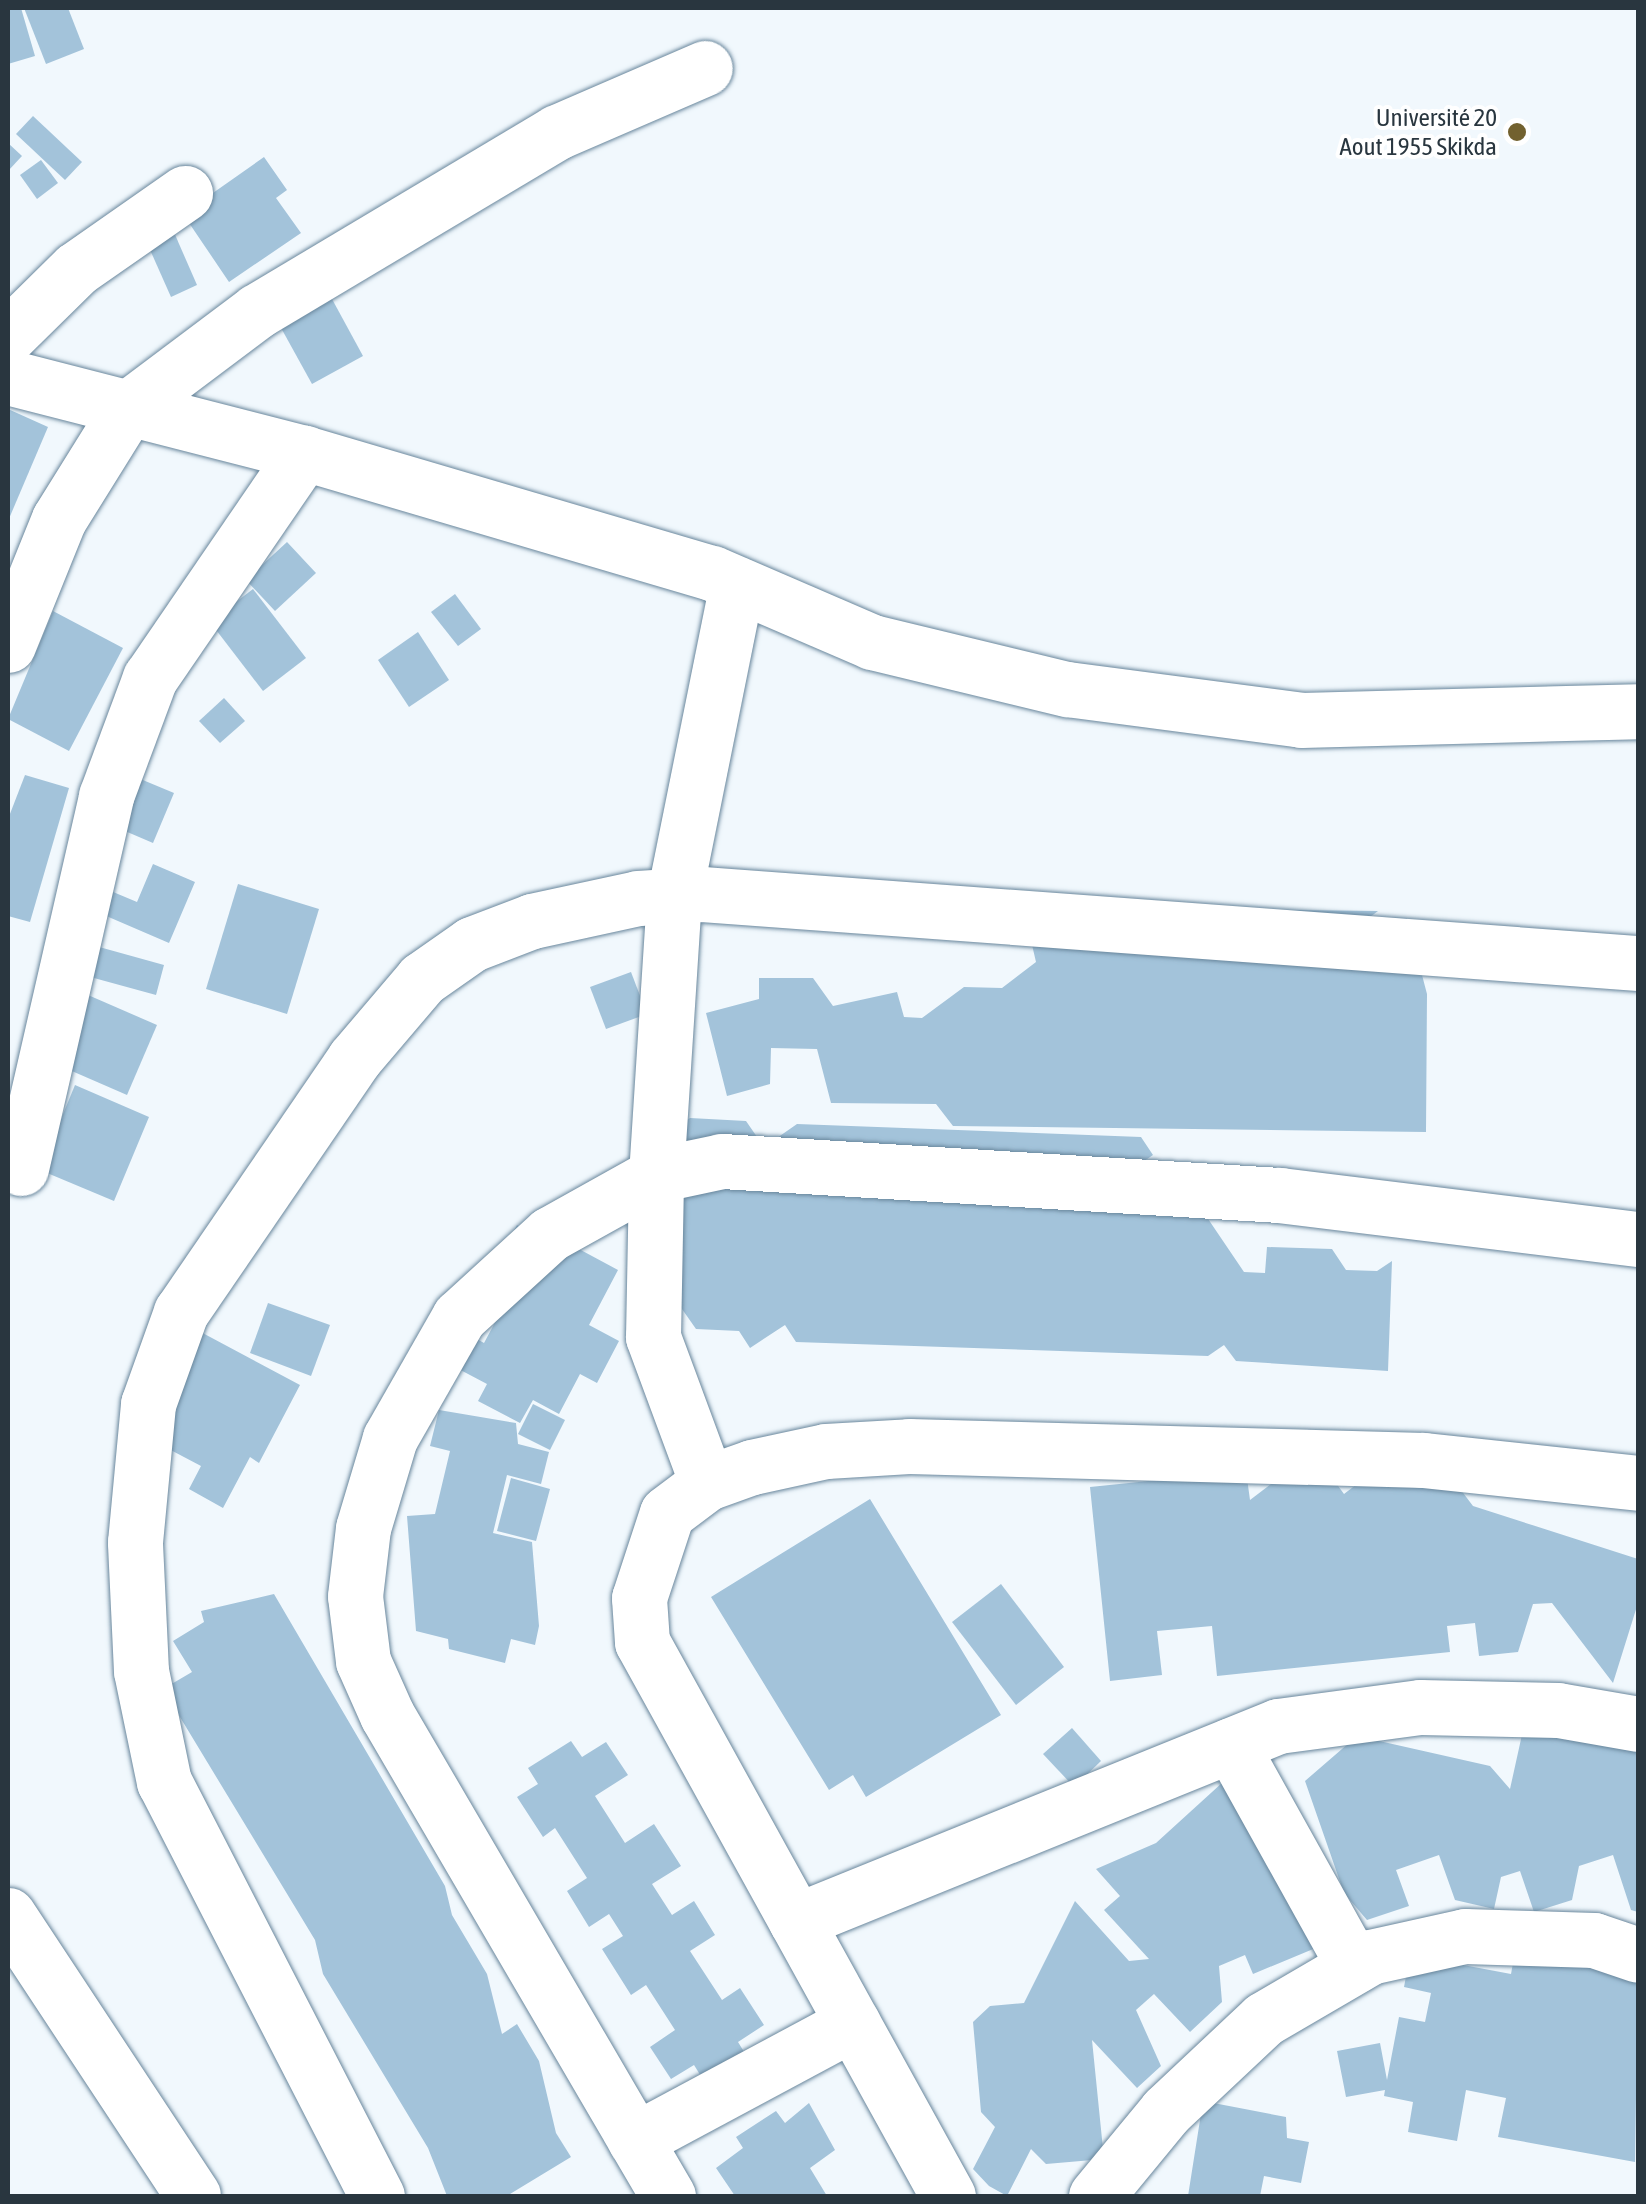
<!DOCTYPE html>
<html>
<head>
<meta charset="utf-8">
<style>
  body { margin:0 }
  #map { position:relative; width:1646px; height:2204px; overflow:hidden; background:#f1f8fd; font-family:"Asap Condensed",sans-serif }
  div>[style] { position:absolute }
  .building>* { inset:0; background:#a3c3da }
  .roads { filter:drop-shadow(0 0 2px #68869c) drop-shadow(0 0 2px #68869c) }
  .minor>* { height:55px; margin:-27.5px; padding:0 27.5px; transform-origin:27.5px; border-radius:27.5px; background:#fff }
  .dots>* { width:28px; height:28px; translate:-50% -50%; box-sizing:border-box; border:5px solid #fff; border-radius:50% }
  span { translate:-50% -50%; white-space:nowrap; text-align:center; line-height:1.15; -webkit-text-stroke:8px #fff; paint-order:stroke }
  .poi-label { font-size:25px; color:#29363f }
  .right { translate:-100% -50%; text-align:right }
  .frame { position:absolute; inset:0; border:10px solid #29363f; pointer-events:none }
</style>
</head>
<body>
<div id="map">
  <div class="building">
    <i style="clip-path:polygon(8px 8px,21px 8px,35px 56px,8px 64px)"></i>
    <i style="clip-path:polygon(24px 8px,68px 8px,84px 49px,46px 64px)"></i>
    <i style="clip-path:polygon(33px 116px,82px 162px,65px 180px,16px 134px)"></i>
    <i style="clip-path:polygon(8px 143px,22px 156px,8px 171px)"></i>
    <i style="clip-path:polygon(264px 157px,287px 190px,276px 198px,301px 233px,229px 282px,183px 214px)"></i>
    <i style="clip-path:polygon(41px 160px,58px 183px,37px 199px,20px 175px)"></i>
    <i style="clip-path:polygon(166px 214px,197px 285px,171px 297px,139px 225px)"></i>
    <i style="clip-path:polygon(326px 288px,363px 356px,312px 384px,275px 317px)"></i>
    <i style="clip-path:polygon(8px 409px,48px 427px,8px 521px)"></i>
    <i style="clip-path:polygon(287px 542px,316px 573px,275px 611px,246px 580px)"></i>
    <i style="clip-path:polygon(253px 589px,306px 658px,263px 691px,210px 622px)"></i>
    <i style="clip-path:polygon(455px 594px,481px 629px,458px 646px,431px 612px)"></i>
    <i style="clip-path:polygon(53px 611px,123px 648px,69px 751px,8px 719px)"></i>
    <i style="clip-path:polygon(418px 632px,449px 680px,409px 707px,378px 660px)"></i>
    <i style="clip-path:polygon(224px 698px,245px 721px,220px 743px,199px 721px)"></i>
    <i style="clip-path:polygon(25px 775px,69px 788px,30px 922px,8px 916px,8px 819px)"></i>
    <i style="clip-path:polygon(138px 778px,174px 793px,153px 843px,118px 828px)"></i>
    <i style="clip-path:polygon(153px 864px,195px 882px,169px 943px,97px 912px,106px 889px,137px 902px)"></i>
    <i style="clip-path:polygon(238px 884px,319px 909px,287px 1014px,206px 989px)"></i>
    <i style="clip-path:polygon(1191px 909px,1378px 911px,1370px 917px,1407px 918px,1427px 994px,1426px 1132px,953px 1126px,936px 1104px,831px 1103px,817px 1049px,771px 1048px,770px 1084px,727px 1096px,706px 1013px,759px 999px,759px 978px,813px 978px,833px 1006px,897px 992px,904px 1017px,922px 1018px,964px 987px,1002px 988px,1036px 962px,1029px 932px)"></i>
    <i style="clip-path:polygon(92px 945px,164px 965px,156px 995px,83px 975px)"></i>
    <i style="clip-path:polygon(631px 972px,647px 1014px,606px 1029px,590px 987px)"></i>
    <i style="clip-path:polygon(88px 995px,157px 1025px,127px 1095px,58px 1065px)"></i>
    <i style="clip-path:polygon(75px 1085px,149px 1117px,114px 1201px,40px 1170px)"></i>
    <i style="clip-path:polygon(690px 1118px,746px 1121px,764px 1147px,797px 1124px,1141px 1137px,1153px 1155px,1128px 1172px,1177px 1173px,1244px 1272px,1265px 1273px,1267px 1247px,1332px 1249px,1346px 1270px,1377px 1271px,1392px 1261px,1388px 1371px,1236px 1361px,1224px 1345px,1208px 1356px,796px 1342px,785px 1325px,750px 1348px,739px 1331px,696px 1329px,675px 1299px,677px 1127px)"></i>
    <i style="clip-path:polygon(517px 1225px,547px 1242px,551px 1234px,618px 1270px,589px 1325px,619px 1341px,597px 1383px,580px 1374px,559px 1414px,533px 1400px,520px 1423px,478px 1401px,487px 1384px,451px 1365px,468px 1334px,484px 1343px,522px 1272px,499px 1259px)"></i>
    <i style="clip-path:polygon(268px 1303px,330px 1325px,311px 1376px,250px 1353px)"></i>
    <i style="clip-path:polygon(182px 1322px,300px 1385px,259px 1463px,250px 1457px,223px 1508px,189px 1489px,201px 1466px,127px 1427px)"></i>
    <i style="clip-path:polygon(533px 1404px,565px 1420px,550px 1450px,518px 1434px)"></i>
    <i style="clip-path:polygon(439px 1410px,516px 1423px,518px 1444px,549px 1452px,541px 1484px,507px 1475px,493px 1533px,532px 1542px,539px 1626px,535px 1645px,511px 1639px,505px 1663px,449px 1649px,448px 1639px,416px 1631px,407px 1516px,435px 1514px,450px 1451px,430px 1446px)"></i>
    <i style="clip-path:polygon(1420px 1436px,1473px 1506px,1638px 1559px,1638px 1603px,1613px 1683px,1552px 1603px,1533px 1604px,1518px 1652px,1479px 1656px,1475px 1623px,1447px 1626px,1450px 1652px,1217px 1676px,1212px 1626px,1157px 1631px,1162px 1675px,1110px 1681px,1090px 1487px,1246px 1471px,1250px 1500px,1313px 1452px,1344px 1494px)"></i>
    <i style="clip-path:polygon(511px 1478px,550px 1489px,536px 1541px,497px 1531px)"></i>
    <i style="clip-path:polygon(870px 1499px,1001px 1715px,866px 1797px,853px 1775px,829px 1790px,711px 1597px)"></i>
    <i style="clip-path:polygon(1001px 1584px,1064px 1667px,1016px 1705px,952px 1622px)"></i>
    <i style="clip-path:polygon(274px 1594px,445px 1886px,452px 1915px,487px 1974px,502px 2034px,517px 2024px,539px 2061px,556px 2133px,571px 2157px,510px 2194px,447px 2196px,428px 2148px,323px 1974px,315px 1940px,163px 1689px,192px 1672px,173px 1641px,204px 1622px,201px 1611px)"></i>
    <i style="clip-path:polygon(1525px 1721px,1638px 1733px,1638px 1912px,1631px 1910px,1613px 1855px,1579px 1866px,1572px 1900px,1534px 1912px,1520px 1871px,1501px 1877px,1494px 1909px,1455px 1900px,1439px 1855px,1396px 1870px,1409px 1906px,1367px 1920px,1344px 1893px,1305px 1781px,1357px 1736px,1490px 1766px,1510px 1789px)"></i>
    <i style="clip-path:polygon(1072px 1728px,1101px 1761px,1074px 1787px,1043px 1754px)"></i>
    <i style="clip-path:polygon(571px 1741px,582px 1757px,606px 1742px,628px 1775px,595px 1796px,625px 1843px,654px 1824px,681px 1866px,652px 1884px,672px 1915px,694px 1901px,715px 1935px,690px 1951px,722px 2000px,740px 1988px,764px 2025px,738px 2042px,746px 2055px,704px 2081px,694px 2065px,671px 2079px,650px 2047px,675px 2030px,646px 1985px,631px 1995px,602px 1949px,623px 1936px,609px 1914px,589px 1927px,567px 1891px,587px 1878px,555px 1828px,543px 1837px,517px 1797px,538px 1784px,528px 1768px)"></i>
    <i style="clip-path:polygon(1234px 1772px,1318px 1947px,1253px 1974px,1245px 1955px,1219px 1966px,1222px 2002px,1190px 2032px,1154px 1994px,1136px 2010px,1161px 2066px,1137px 2088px,1092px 2040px,1104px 2159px,1046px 2164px,1031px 2149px,1007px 2196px,989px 2186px,973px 2169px,995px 2127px,981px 2112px,973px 2022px,990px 2006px,1024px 2003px,1075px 1901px,1129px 1961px,1149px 1959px,1104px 1910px,1120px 1896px,1096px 1869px,1156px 1843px)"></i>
    <i style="clip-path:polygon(1516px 1947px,1638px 1970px,1635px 2162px,1498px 2137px,1506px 2098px,1466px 2090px,1457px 2141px,1408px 2132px,1413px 2102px,1384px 2096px,1385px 2090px,1346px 2097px,1337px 2051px,1380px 2043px,1387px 2080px,1399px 2017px,1425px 2022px,1431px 1993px,1404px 1987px,1410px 1955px,1511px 1974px)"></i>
    <i style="clip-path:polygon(1203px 2101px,1286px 2117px,1287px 2138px,1309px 2142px,1301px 2183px,1264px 2176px,1260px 2196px,1188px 2196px)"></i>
    <i style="clip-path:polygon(809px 2103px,835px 2150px,810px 2168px,827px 2196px,735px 2196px,716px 2168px,743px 2148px,736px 2137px,776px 2111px,785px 2123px)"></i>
  </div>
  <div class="roads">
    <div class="minor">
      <i style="left:8px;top:336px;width:95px;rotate:-44.6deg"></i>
      <i style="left:76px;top:269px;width:133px;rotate:-34.9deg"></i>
      <i style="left:8px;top:377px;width:306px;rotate:14.4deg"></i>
      <i style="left:304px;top:453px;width:425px;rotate:16.4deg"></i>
      <i style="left:712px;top:573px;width:174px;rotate:23.3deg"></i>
      <i style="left:872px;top:642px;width:201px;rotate:13.6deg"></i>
      <i style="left:1067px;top:689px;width:236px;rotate:7.5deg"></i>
      <i style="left:1301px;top:720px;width:337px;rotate:-1.5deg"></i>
      <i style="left:8px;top:645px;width:136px;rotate:-68deg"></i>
      <i style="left:59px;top:519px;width:131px;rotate:-58.1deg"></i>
      <i style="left:128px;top:408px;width:161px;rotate:-36.9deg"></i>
      <i style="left:257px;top:311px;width:349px;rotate:-30.8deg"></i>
      <i style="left:557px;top:132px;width:161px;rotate:-23.4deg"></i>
      <i style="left:21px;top:1168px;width:382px;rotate:-77.1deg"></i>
      <i style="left:106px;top:796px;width:126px;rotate:-69.6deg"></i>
      <i style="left:150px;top:678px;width:273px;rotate:-55.6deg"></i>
      <i style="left:707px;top:1483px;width:156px;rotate:-110.3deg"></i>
      <i style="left:653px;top:1337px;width:162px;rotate:-88.9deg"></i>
      <i style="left:656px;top:1175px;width:280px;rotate:-86.3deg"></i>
      <i style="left:674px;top:896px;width:318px;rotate:-78.6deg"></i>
      <i style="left:1231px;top:1745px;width:253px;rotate:60.9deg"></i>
      <i style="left:8px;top:1915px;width:336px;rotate:56.6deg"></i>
      <i style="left:796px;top:1921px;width:520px;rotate:-22.03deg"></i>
      <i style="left:1278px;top:1726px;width:143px;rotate:-7.6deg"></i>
      <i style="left:1420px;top:1707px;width:138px;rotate:1.2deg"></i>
      <i style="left:1558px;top:1710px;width:81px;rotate:9.9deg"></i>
      <i style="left:635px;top:2140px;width:247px;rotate:-28.2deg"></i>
      <i style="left:377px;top:2196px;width:466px;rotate:-117.2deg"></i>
      <i style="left:164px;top:1782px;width:113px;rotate:-101.7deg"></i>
      <i style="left:141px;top:1671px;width:129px;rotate:-92.7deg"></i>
      <i style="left:135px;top:1542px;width:139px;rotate:-84.6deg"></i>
      <i style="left:148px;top:1404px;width:98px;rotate:-70.3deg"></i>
      <i style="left:181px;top:1312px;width:306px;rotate:-55.6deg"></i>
      <i style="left:354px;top:1059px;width:105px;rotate:-49.6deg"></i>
      <i style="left:422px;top:979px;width:61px;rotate:-35deg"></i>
      <i style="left:472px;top:944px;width:64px;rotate:-21deg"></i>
      <i style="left:532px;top:921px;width:108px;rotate:-12.2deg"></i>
      <i style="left:638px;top:898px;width:64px;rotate:-3.6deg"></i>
      <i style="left:702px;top:894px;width:939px;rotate:4.22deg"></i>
      <i style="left:668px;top:2196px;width:557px;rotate:-120.29deg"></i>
      <i style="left:387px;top:1715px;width:59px;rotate:-114deg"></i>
      <i style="left:363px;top:1661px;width:65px;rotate:-97deg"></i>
      <i style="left:355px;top:1596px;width:68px;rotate:-83.3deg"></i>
      <i style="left:363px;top:1528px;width:94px;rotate:-73.3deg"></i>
      <i style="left:390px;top:1438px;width:139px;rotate:-60.3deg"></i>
      <i style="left:459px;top:1317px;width:123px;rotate:-42.4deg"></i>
      <i style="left:550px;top:1234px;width:121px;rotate:-29.1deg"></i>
      <i style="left:656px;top:1175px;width:67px;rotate:-12deg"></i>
      <i style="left:722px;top:1161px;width:558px;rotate:3.49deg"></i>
      <i style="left:1279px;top:1195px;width:362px;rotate:7deg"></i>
      <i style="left:948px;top:2196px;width:633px;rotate:-118.91deg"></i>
      <i style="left:642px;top:1642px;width:44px;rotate:-93.9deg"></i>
      <i style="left:639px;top:1598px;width:89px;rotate:-71.8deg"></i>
      <i style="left:667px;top:1513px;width:50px;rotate:-36.9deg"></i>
      <i style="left:707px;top:1483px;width:48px;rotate:-19.6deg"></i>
      <i style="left:752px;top:1467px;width:76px;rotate:-12.2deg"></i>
      <i style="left:826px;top:1451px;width:83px;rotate:-3.4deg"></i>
      <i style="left:909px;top:1446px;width:515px;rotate:1.56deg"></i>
      <i style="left:1424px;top:1460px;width:215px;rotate:6.1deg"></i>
      <i style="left:1096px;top:2196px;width:110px;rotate:-50.5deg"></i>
      <i style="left:1166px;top:2111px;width:134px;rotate:-43.2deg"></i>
      <i style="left:1264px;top:2019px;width:123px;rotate:-30.3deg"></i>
      <i style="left:1370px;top:1957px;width:97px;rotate:-12.5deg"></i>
      <i style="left:1465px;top:1936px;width:129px;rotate:1.8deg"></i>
      <i style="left:1594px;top:1940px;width:46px;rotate:18.8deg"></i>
    </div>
  </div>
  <div class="dots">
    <i style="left:1517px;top:132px;background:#72612f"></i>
  </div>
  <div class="poi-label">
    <span class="right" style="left:1497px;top:132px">Université 20<br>Aout 1955 Skikda</span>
  </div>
  <div class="frame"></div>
</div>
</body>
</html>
